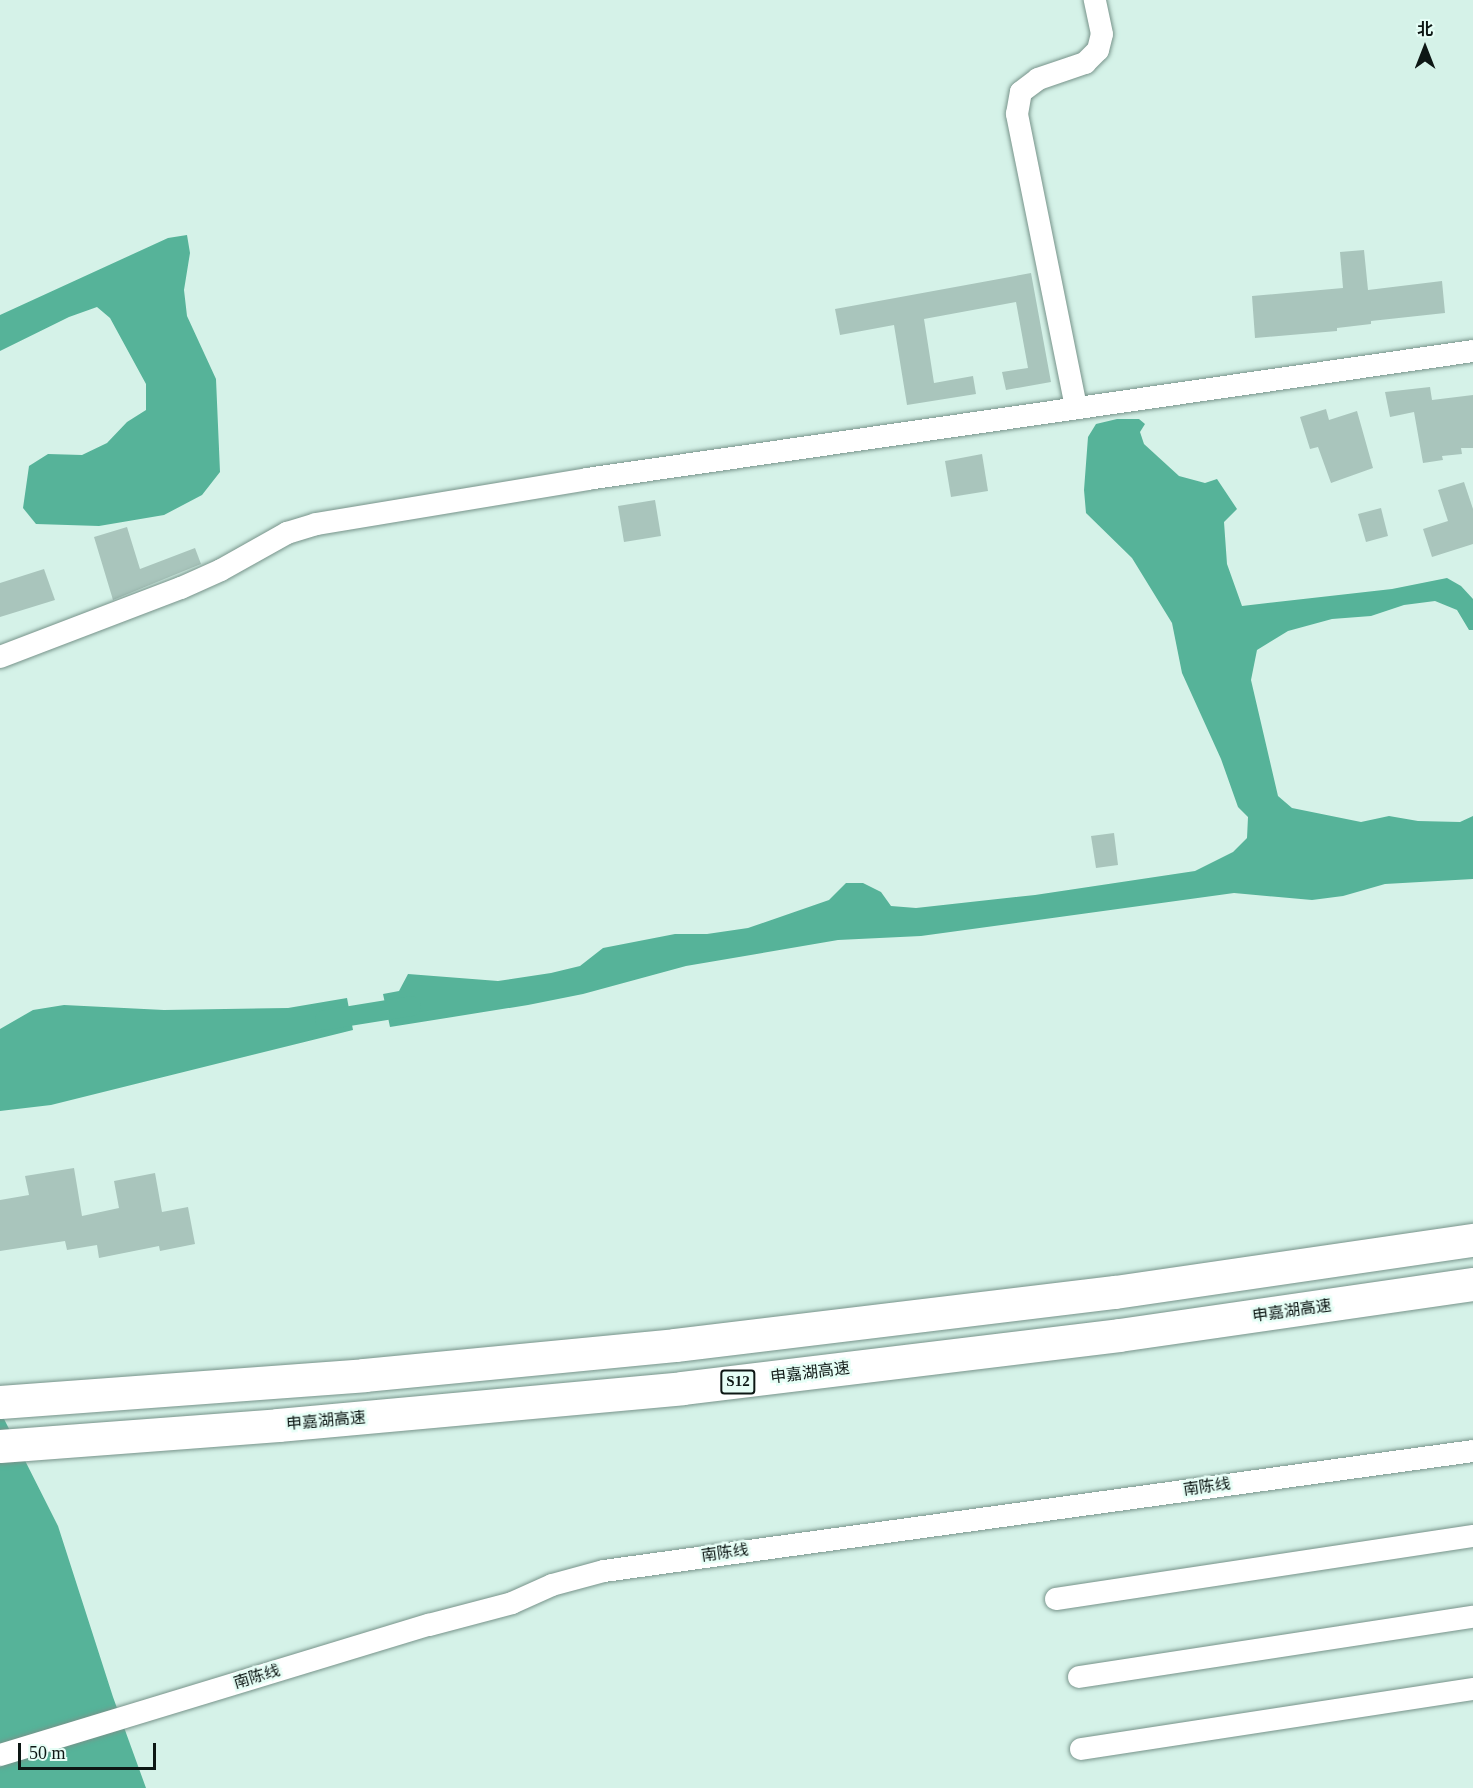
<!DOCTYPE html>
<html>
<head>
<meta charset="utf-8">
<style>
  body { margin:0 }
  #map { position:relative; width:1473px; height:1788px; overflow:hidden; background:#d5f2e8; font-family:"Times New Roman","Noto Sans SC",serif }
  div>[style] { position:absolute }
  .water>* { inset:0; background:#56b399 }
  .canal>* { height:20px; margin:-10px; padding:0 10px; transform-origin:10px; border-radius:10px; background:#56b399 }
  .building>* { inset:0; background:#a9c5bc }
  .roads { filter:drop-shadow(0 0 2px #77938a) drop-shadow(0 0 2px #77938a) }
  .minor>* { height:22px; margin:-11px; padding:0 11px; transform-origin:11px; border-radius:11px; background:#fff }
  .highway>* { height:33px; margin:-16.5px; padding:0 16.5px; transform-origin:16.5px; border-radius:16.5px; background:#fff }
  span { translate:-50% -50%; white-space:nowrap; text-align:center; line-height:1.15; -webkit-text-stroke:5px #e6fef6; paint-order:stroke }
  .shield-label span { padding:2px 4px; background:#e6fef6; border:2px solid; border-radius:4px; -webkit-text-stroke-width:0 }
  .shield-label { font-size:15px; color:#0d1714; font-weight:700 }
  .street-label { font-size:16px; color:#0d1714 }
  .north { position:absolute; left:1395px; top:18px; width:60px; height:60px; -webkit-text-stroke:4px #e6fef6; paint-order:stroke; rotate:0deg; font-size:16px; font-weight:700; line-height:24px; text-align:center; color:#0d1714 }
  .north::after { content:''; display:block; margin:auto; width:21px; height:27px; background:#0d1714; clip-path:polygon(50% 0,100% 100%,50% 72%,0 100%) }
  .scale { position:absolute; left:18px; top:1743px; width:138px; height:27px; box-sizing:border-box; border:3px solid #0d1714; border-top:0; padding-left:8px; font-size:18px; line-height:21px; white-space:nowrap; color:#0d1714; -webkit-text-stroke:4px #e6fef6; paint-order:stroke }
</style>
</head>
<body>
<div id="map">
  <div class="water">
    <i style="clip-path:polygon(187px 235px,190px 253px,184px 290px,187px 316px,216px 379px,220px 472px,202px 495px,164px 515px,99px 526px,36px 524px,23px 508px,29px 466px,48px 454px,82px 455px,107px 443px,127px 422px,146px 410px,146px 384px,110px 318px,97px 307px,69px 317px,0 351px,0 315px,168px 238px)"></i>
    <i style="clip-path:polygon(1117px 419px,1139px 419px,1145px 424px,1140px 432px,1144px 444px,1179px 476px,1205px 483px,1217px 479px,1237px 509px,1224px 522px,1227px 564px,1242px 606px,1392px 589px,1447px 578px,1461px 586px,1473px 599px,1473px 630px,1469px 630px,1457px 610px,1435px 601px,1404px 605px,1371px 616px,1332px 619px,1288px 631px,1257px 650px,1251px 680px,1278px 796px,1292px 808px,1361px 822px,1389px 816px,1418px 821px,1460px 822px,1473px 816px,1473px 879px,1385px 884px,1343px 896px,1312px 900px,1234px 893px,921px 936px,838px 940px,686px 966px,583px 994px,528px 1005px,390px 1027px,383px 994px,399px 991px,408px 974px,498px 981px,551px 973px,580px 966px,603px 948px,675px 934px,707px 934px,748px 928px,829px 900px,846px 883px,863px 883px,881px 892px,891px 906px,916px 908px,1035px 895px,1195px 871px,1233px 852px,1247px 838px,1248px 817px,1238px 807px,1221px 759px,1182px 673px,1172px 623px,1132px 558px,1086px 513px,1084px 490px,1088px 437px,1096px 424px)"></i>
    <i style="clip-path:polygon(347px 998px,353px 1030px,51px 1105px,0 1111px,0 1029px,33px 1010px,64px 1005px,164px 1010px,288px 1008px)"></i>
    <i style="clip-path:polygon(0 1411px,58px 1526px,113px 1697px,146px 1788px,0 1788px)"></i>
  </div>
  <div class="canal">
    <i style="left:325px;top:1020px;width:87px;rotate:-9.2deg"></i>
  </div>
  <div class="building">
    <i style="clip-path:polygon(1364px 250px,1368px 290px,1442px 281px,1445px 313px,1371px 321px,1371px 324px,1337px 328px,1337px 331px,1255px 338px,1252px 296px,1343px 288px,1340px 252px)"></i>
    <i style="clip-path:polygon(1031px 273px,1051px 382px,1006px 390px,1002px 372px,1028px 368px,1016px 302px,924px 319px,934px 383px,973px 376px,976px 394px,907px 405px,894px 325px,840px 335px,835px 309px)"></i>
    <i style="clip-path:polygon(1430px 387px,1432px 400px,1473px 395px,1473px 448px,1461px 448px,1462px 454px,1442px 456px,1443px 460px,1423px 463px,1414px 412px,1390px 417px,1385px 392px)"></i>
    <i style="clip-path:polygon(1326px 409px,1329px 420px,1357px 411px,1373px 468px,1331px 483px,1318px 447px,1310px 449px,1300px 417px)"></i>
    <i style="clip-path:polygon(982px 454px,988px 491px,951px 497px,945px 461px)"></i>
    <i style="clip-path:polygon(1464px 482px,1473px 509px,1473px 544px,1432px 557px,1423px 529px,1448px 521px,1438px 490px)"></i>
    <i style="clip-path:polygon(655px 500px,661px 536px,624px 542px,618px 506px)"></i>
    <i style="clip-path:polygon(1381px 508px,1388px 536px,1366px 542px,1358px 514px)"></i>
    <i style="clip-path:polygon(127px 527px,140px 569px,195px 548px,201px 564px,113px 600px,94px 537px)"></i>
    <i style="clip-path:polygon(44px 569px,55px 600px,0 617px,0 583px)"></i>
    <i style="clip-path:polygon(1114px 833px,1118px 865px,1096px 868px,1091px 836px)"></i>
    <i style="clip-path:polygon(74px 1168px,82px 1216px,119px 1208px,114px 1181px,155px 1173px,162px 1212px,188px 1207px,195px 1244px,160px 1251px,159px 1246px,99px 1258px,97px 1245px,67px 1250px,65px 1241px,0 1251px,0 1200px,29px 1195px,25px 1176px)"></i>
  </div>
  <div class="roads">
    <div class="minor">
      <i style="left:1076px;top:407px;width:299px;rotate:-101.4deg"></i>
      <i style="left:1017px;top:114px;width:22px;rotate:-80deg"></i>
      <i style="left:1021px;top:92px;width:21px;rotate:-37deg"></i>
      <i style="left:1038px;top:79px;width:50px;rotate:-18.8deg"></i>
      <i style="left:1085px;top:63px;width:18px;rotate:-45deg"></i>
      <i style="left:1098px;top:50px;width:16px;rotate:-76deg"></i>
      <i style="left:1102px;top:34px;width:35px;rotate:-102deg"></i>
      <i style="left:0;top:657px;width:194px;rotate:-20.9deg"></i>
      <i style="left:181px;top:588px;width:44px;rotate:-24.2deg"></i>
      <i style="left:221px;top:570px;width:76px;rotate:-29.3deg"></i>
      <i style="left:287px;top:533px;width:30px;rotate:-17deg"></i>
      <i style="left:316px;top:524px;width:275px;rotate:-9.4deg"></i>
      <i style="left:587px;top:479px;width:895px;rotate:-8.22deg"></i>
      <i style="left:1056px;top:1599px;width:422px;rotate:-8.6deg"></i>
      <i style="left:1079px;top:1677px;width:399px;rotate:-8.7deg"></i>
      <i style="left:1081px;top:1749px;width:397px;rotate:-8.7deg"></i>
      <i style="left:0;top:1755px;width:448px;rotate:-16.9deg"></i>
      <i style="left:429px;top:1625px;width:86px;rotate:-14.8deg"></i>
      <i style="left:512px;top:1603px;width:44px;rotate:-24.2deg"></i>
      <i style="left:552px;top:1585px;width:54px;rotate:-15.1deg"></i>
      <i style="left:604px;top:1571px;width:877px;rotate:-7.86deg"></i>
    </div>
    <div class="highway">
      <i style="left:0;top:1402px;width:365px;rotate:-4.2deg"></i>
      <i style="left:364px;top:1375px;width:312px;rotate:-5.5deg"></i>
      <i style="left:675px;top:1345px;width:443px;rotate:-6.9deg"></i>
      <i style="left:1115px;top:1292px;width:362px;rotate:-8.3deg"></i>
      <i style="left:0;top:1446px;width:279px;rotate:-4.3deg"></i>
      <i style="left:278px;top:1425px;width:406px;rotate:-5.2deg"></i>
      <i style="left:682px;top:1388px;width:440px;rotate:-6.9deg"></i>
      <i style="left:1119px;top:1335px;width:358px;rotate:-8.2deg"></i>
    </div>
  </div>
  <div class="shield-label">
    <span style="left:738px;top:1382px">S12</span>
  </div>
  <div class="street-label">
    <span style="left:1292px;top:1311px;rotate:-8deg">申嘉湖高速</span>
    <span style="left:810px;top:1373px;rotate:-7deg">申嘉湖高速</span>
    <span style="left:326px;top:1421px;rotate:-5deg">申嘉湖高速</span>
    <span style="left:1207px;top:1487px;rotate:-8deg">南陈线</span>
    <span style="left:725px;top:1553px;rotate:-8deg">南陈线</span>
    <span style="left:257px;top:1677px;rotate:-17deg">南陈线</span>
  </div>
  <div class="north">北</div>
  <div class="scale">50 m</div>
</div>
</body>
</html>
